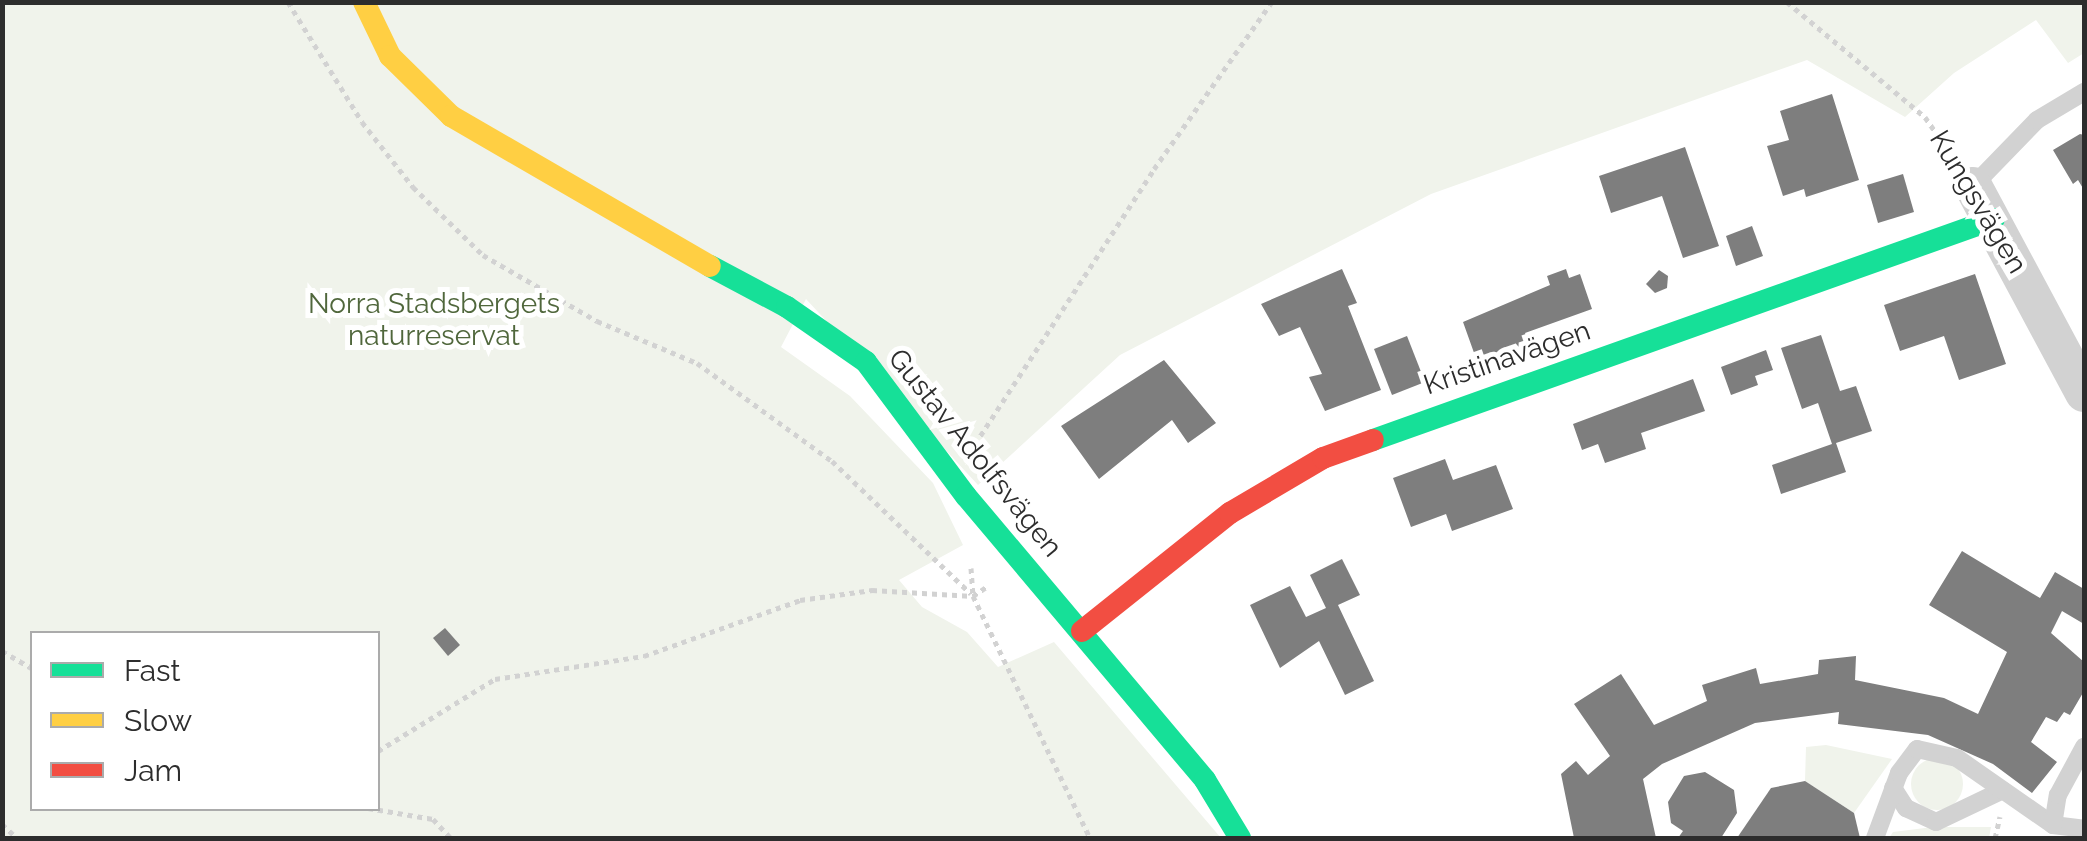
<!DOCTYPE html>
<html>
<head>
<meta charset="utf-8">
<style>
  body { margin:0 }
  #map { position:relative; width:2087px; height:841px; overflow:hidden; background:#fff; font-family:Raleway,sans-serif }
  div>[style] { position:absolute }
  .green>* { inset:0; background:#f0f3eb }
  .round { border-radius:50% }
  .building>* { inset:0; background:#7e7e7e }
  .path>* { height:5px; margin-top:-2.5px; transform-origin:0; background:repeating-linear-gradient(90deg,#d2d2d2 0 5px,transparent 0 10px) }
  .lane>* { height:18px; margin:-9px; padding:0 9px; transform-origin:9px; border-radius:9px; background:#d2d2d2 }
  .street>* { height:38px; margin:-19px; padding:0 19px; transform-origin:19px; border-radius:19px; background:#d2d2d2 }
  .fast>* { height:22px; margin:-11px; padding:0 11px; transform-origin:11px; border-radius:11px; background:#16e098 }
  .slow>* { height:22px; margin:-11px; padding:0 11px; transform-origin:11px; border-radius:11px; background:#ffcf43 }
  .jam>* { height:22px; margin:-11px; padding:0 11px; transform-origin:11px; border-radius:11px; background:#f24e42 }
  span { translate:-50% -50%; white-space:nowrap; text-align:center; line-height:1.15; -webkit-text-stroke:10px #fff; paint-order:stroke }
  .street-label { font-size:28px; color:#2d2d2d }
  .park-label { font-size:28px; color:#50673c }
  .frame { position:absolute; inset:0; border:5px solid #2d2d2d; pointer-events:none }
  .legend { position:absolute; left:30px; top:631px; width:350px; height:180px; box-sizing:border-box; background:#fff; border:2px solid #ababab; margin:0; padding:12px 18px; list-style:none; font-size:30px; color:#2d2d2d }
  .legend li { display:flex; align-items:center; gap:20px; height:50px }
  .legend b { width:50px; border:2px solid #ababab }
</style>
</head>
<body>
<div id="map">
  <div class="green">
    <i style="clip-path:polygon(evenodd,2084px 2px,2084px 53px,2068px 63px,2036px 20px,1954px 73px,1905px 117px,1807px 60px,1431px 194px,1120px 355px,978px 485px,806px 299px,781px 347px,850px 396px,933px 483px,963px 545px,899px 580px,922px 607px,967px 632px,998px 667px,1054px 642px,1221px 838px,3px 838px,2px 3px,2084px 2px,32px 634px,378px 634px,378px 808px,32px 808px,32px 634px)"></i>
    <i style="clip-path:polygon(1826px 745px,1892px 759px,1854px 813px,1805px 781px,1806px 747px)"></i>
    <i class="round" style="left:1911px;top:758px;width:52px;height:52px"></i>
    <i style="clip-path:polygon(1933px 827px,1991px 827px,1989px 838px,1889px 838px,1893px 832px)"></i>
  </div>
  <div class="building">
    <i style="clip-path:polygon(1832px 94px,1859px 180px,1806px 197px,1804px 189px,1783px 196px,1767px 146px,1789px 140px,1780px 111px)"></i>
    <i style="clip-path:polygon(2080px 134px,2084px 135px,2084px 190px,2078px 180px,2073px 184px,2053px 150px)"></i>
    <i style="clip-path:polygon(1685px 147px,1719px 246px,1683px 258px,1662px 196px,1611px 213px,1599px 176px)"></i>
    <i style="clip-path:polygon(1903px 174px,1914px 212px,1878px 223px,1867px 185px)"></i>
    <i style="clip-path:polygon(1752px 226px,1763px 256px,1736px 266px,1726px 236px)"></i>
    <i style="clip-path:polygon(1342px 269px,1357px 303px,1348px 306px,1381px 390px,1325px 411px,1309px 377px,1322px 374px,1300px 327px,1279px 336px,1261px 304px)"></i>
    <i style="clip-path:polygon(1566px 269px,1569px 278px,1580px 274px,1592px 309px,1525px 333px,1530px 345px,1478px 364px,1463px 322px,1550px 285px,1547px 276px)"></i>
    <i style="clip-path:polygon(1659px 270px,1668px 276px,1667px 288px,1655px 293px,1646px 284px)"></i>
    <i style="clip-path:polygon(1975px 274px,2006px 364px,1959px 380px,1944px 336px,1900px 351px,1884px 305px)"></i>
    <i style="clip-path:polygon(1821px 335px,1840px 391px,1856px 386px,1872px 431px,1836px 443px,1846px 472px,1781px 494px,1772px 465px,1832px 444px,1818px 403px,1802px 409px,1781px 348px)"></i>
    <i style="clip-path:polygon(1407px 336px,1425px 382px,1392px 395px,1374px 349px)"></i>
    <i style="clip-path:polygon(1766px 350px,1773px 370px,1755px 376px,1758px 385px,1731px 395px,1721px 367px)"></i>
    <i style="clip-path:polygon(1164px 360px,1216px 423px,1188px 443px,1172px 420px,1099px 479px,1061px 426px)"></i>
    <i style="clip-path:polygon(1693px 379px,1705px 411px,1641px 433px,1646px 449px,1605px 463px,1598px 444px,1582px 450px,1573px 424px)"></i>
    <i style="clip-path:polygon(1445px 459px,1453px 480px,1496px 465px,1513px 509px,1452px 531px,1446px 514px,1411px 527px,1393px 478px)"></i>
    <i style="clip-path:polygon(1962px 551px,2040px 598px,2055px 572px,2084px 589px,2084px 624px,2062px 611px,2051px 633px,2084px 662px,2084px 691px,2070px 715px,2064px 712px,2057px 722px,2046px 717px,2031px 742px,2057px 762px,2032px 793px,1993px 764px,1928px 735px,1838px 724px,1839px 712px,1755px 723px,1662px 764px,1643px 779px,1656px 838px,1574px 838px,1561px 774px,1576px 761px,1588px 775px,1610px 756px,1574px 704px,1621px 674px,1654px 725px,1707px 701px,1702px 685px,1756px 668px,1760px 684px,1818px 674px,1819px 660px,1856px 656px,1855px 680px,1944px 698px,1978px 714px,2007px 652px,1929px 605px)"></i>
    <i style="clip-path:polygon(1342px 559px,1360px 595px,1338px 605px,1374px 681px,1345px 695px,1319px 641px,1280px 668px,1250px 605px,1290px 586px,1306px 617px,1326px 608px,1310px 575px)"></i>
    <i style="clip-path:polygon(445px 628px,460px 645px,448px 656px,433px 638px)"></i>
    <i style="clip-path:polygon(1705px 772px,1734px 790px,1737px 813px,1721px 838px,1678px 838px,1683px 831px,1671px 823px,1668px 802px,1684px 776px)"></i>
    <i style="clip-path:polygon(1805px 781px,1854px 813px,1860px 838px,1737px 838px,1771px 788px)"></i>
  </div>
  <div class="path">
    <i style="left:288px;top:2px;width:141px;rotate:58.3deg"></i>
    <i style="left:362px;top:122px;width:83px;rotate:51.9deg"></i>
    <i style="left:413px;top:187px;width:98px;rotate:44.2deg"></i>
    <i style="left:483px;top:255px;width:132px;rotate:30.1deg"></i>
    <i style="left:597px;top:321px;width:108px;rotate:22.8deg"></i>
    <i style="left:697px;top:363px;width:167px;rotate:36deg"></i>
    <i style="left:832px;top:461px;width:192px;rotate:43.7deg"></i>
    <i style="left:1787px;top:2px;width:180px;rotate:39.8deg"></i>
    <i style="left:1925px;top:117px;width:52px;rotate:55.1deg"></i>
    <i style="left:975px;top:444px;width:328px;rotate:-56.9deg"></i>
    <i style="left:1154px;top:169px;width:204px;rotate:-54.8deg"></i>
    <i style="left:971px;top:568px;width:28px;rotate:86deg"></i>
    <i style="left:973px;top:596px;width:269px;rotate:64.2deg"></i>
    <i style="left:2px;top:651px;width:34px;rotate:30deg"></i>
    <i style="left:378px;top:751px;width:137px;rotate:-31.6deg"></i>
    <i style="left:495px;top:679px;width:151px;rotate:-8.8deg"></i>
    <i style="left:644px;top:656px;width:166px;rotate:-19.7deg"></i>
    <i style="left:800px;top:600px;width:73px;rotate:-7.9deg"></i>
    <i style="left:872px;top:590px;width:101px;rotate:3.4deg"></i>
    <i style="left:973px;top:596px;width:18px;rotate:-34deg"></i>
    <i style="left:368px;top:808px;width:66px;rotate:9.6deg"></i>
    <i style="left:433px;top:819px;width:26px;rotate:47deg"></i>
    <i style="left:2px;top:824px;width:21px;rotate:43deg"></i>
    <i style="left:1995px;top:838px;width:22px;rotate:-77deg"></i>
  </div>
  <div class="lane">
    <i style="left:1973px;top:186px;width:92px;rotate:-45.9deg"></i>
    <i style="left:2037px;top:120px;width:55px;rotate:-30.8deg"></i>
    <i style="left:1893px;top:788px;width:24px;rotate:57deg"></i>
    <i style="left:1906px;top:808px;width:33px;rotate:25deg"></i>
    <i style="left:1936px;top:822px;width:74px;rotate:-25.5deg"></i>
    <i style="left:2053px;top:825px;width:31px;rotate:7deg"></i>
    <i style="left:1875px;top:838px;width:69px;rotate:-69.7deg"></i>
    <i style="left:1899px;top:773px;width:30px;rotate:-53deg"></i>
    <i style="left:1917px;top:749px;width:41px;rotate:12.7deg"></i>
    <i style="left:1957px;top:758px;width:117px;rotate:34.9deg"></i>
    <i style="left:2053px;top:825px;width:30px;rotate:-81deg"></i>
    <i style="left:2058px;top:795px;width:55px;rotate:-61.6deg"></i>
  </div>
  <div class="street">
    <i style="left:1973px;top:186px;width:235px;rotate:61.8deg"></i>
  </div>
  <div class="fast">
    <i style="left:710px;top:266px;width:87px;rotate:28deg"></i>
    <i style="left:787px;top:307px;width:96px;rotate:34.8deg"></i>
    <i style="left:866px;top:362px;width:167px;rotate:53.3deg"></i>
    <i style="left:966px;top:496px;width:371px;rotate:49.9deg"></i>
    <i style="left:1205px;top:780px;width:68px;rotate:58.9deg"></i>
    <i style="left:1373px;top:440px;width:659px;rotate:-19.59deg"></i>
  </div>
  <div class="slow">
    <i style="left:364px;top:2px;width:60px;rotate:64.3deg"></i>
    <i style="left:390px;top:56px;width:86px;rotate:44.5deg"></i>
    <i style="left:451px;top:116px;width:299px;rotate:30.1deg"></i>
  </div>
  <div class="jam">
    <i style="left:1082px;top:631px;width:189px;rotate:-38.6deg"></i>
    <i style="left:1230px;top:513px;width:108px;rotate:-30.6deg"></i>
    <i style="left:1323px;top:458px;width:53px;rotate:-19.8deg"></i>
  </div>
  <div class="street-label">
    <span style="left:1978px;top:202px;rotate:59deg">Kungsvägen</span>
    <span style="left:1507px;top:358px;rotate:-19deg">Kristinavägen</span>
    <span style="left:975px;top:453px;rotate:51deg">Gustav Adolfsvägen</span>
  </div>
  <div class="park-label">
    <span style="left:434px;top:320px">Norra Stadsbergets<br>naturreservat</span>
  </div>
  <div class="frame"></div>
  <ul class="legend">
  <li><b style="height:12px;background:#16e098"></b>Fast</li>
  <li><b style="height:12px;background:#ffcf43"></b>Slow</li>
  <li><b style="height:12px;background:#f24e42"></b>Jam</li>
  </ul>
</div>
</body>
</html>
